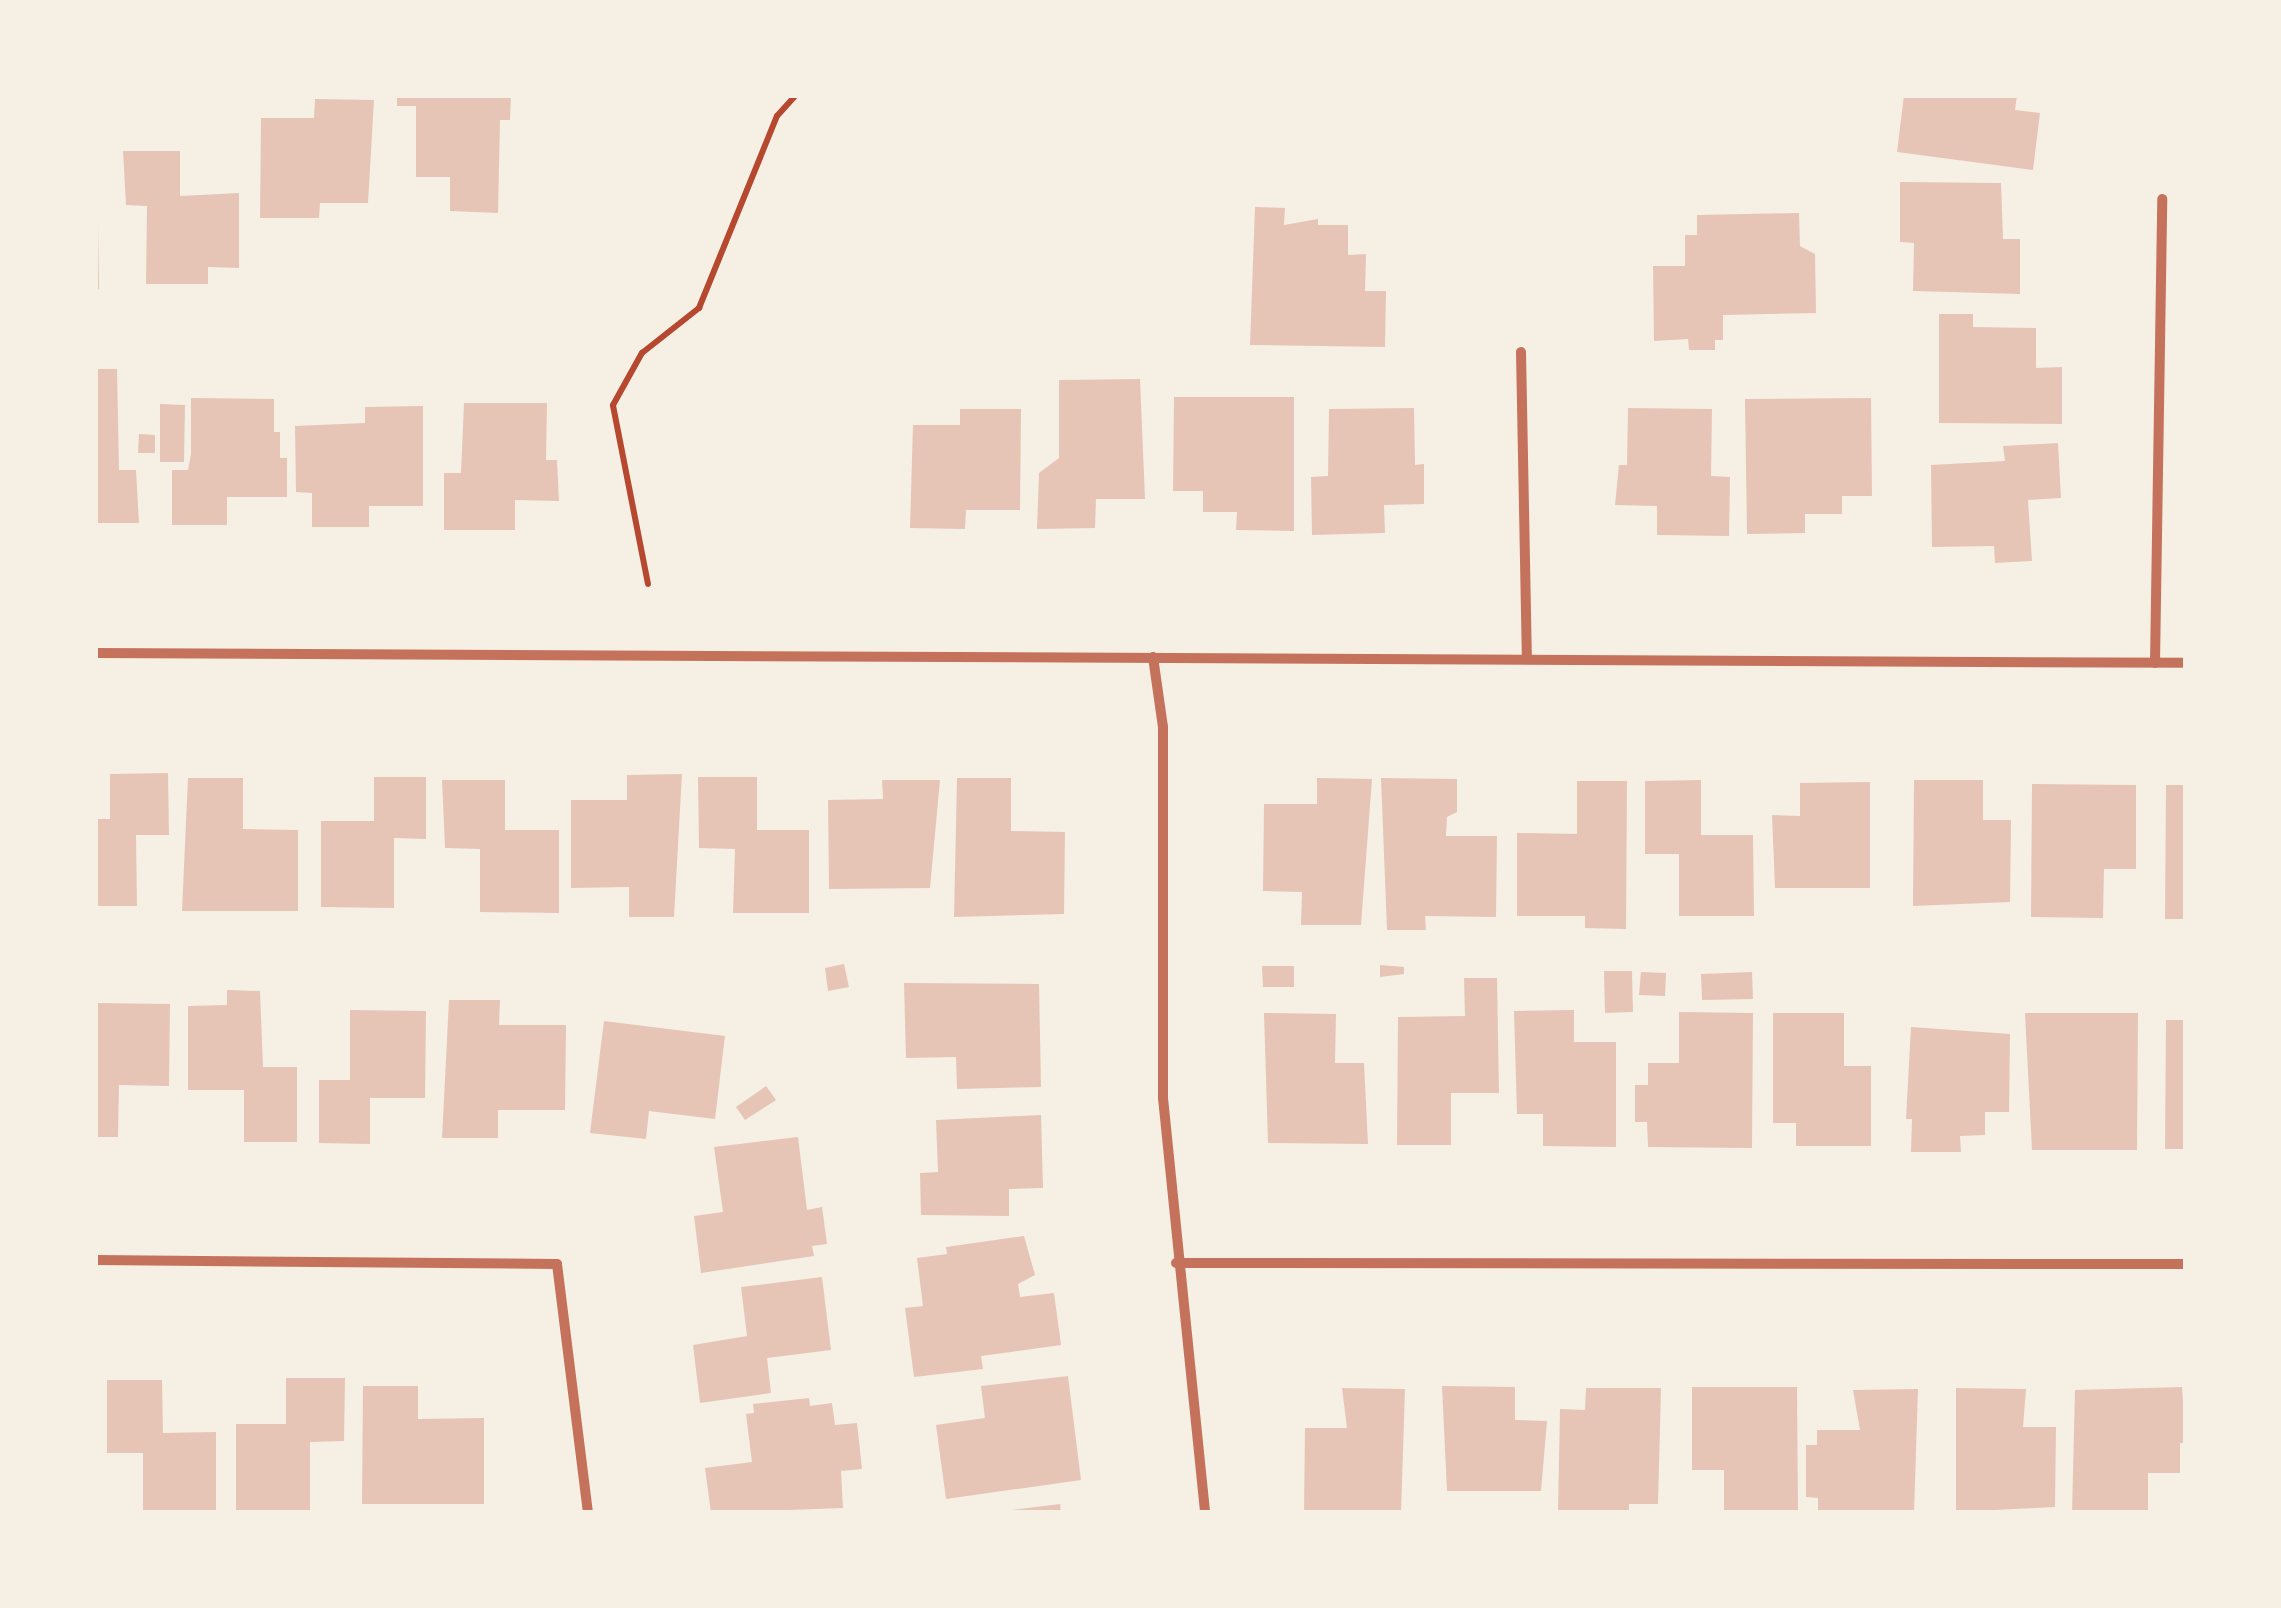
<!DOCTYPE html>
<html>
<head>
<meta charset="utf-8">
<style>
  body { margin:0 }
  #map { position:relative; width:2281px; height:1608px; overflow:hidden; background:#f6efe4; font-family:"Open Sans",sans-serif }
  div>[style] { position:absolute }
  .building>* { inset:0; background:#e6c5b7 }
  .path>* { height:6px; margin:-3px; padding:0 3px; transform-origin:3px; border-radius:3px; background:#b5482f }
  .minor>* { height:10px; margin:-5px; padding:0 5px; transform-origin:5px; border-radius:5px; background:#c5725c }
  span { translate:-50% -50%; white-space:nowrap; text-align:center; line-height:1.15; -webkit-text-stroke:8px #f6efe4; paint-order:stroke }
  .frame { position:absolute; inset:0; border:98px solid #f6efe4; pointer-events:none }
</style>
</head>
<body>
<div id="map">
  <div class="building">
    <i style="clip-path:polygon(397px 95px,511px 95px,510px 120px,500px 120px,498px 213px,450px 211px,450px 177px,416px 177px,416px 106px,397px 106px)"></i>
    <i style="clip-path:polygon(1904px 95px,2017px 95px,2015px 110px,2040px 113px,2033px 170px,1897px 152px)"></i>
    <i style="clip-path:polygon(315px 99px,374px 100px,368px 203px,320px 203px,319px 218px,260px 218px,261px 118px,314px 118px)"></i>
    <i style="clip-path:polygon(123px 151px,180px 151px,180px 196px,239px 193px,239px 268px,208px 267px,208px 284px,146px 284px,147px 206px,126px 205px)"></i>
    <i style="clip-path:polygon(1900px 182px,2001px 183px,2003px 239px,2020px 239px,2020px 294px,1913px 291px,1914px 243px,1900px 242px)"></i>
    <i style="clip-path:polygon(1255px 207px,1285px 208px,1284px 225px,1318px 219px,1318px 225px,1348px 225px,1348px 255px,1366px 254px,1365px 291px,1386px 291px,1385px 347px,1250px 345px)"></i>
    <i style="clip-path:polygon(1799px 213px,1800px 246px,1815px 254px,1816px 313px,1723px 315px,1723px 340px,1715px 340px,1715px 350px,1689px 350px,1688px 339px,1654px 341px,1653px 266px,1685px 266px,1685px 235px,1697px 235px,1697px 215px)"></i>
    <i style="clip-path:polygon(95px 223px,98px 223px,99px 289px,95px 289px)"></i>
    <i style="clip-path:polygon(1939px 314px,1973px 314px,1973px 327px,2036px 328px,2036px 368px,2062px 367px,2062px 424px,1939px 423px)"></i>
    <i style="clip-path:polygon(95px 369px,117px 369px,119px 470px,136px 470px,139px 523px,95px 523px)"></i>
    <i style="clip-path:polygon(1140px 379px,1145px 499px,1096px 499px,1095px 528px,1037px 529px,1039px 473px,1059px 458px,1059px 380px)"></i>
    <i style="clip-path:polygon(1174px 397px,1294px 397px,1294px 531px,1236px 530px,1237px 512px,1203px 512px,1203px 491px,1173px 491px)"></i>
    <i style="clip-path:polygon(191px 398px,274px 399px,274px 432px,280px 432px,280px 458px,287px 458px,287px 497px,227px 497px,227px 525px,172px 525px,172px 470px,188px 470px,191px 454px)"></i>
    <i style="clip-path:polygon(1871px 398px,1872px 496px,1842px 496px,1842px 514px,1805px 514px,1805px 533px,1747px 534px,1745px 399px)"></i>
    <i style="clip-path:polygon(464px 403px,547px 403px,546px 460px,557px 460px,559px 501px,515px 500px,515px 530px,444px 530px,444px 473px,461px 473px)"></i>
    <i style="clip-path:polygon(160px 404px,185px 405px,184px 462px,160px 462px)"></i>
    <i style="clip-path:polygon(423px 406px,423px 506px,369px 506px,369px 527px,312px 527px,312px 493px,296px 492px,295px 426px,365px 423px,365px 407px)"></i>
    <i style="clip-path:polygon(1414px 408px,1415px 465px,1424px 464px,1424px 504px,1384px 505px,1385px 533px,1312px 535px,1311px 477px,1328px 476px,1329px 409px)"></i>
    <i style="clip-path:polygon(1628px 408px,1712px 409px,1711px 476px,1730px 477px,1729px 536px,1657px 535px,1657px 506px,1615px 505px,1619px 465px,1627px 465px)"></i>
    <i style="clip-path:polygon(960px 409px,1021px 409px,1020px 510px,966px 510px,965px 529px,910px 528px,913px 425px,960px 425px)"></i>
    <i style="clip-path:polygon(139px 434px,155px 435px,155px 453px,138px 453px)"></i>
    <i style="clip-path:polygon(2058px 443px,2061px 498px,2028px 500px,2032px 561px,1995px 563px,1994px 546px,1932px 547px,1931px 465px,2005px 461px,2003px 446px)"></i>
    <i style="clip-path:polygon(168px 773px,169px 835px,136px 835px,137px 906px,95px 906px,95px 819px,110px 819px,110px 774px)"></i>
    <i style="clip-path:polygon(682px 774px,674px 917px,629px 917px,629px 887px,571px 888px,571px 800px,627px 800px,627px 775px)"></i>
    <i style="clip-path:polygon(374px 777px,426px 777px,426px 839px,394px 838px,394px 908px,321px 907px,321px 821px,374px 821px)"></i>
    <i style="clip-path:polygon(698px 777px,757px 777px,757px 830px,809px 830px,809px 913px,733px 913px,735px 849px,699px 848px)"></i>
    <i style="clip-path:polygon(188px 778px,243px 778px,243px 829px,298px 830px,298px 911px,182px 911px)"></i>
    <i style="clip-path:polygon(957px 778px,1011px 778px,1011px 831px,1065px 832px,1064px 914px,954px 917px)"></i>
    <i style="clip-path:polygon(1317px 778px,1372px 779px,1361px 925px,1301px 925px,1302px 892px,1263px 891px,1264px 804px,1317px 804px)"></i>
    <i style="clip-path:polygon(1381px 778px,1457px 779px,1457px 812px,1447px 817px,1446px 836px,1497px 836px,1496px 917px,1425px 916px,1426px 930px,1387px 930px)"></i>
    <i style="clip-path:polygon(442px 780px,505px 780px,505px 830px,559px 830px,559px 913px,480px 912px,480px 849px,445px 848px)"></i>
    <i style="clip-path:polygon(882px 780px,940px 780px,930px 888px,829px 889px,828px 800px,883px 799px)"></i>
    <i style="clip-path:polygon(1701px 780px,1701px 835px,1753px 835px,1754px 916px,1679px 916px,1679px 854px,1645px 854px,1645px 781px)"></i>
    <i style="clip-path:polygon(1914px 780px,1983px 780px,1983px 820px,2011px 820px,2010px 902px,1913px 906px)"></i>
    <i style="clip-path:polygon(1577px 781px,1627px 781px,1626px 929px,1585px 928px,1585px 916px,1517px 916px,1517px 833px,1577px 834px)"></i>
    <i style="clip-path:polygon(1870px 782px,1870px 888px,1775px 888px,1772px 815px,1800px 816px,1800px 783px)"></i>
    <i style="clip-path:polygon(2032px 784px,2136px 785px,2136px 869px,2104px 869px,2103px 918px,2031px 917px)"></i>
    <i style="clip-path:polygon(2166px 785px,2186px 785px,2186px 919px,2165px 919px)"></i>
    <i style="clip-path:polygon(844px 964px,849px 987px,828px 991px,825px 968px)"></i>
    <i style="clip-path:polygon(1380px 965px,1404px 967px,1404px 974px,1380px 977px)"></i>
    <i style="clip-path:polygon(1262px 966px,1294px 966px,1294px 987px,1263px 987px)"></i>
    <i style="clip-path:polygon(1604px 971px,1632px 971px,1633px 1012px,1605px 1013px)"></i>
    <i style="clip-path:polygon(1641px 972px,1666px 973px,1665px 996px,1639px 995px)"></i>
    <i style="clip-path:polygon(1752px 972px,1753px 999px,1702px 1000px,1701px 974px)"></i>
    <i style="clip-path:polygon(1464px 978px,1497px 978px,1499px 1093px,1451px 1093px,1451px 1145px,1397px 1145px,1398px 1017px,1465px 1016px)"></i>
    <i style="clip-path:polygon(904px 983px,1039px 984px,1041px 1087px,957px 1089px,956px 1057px,906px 1058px)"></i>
    <i style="clip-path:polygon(227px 990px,260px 991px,263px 1067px,297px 1067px,297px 1142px,244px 1142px,244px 1090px,188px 1090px,188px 1006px,227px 1005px)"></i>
    <i style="clip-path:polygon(449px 1000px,500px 1000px,499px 1025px,566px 1025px,565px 1110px,498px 1110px,498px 1138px,442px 1138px)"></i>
    <i style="clip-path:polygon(95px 1003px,170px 1004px,169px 1086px,119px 1085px,118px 1137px,95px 1137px)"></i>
    <i style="clip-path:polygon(350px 1010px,426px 1011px,425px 1098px,370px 1098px,370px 1144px,319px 1143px,319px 1080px,350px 1080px)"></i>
    <i style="clip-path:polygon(1574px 1010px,1574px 1042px,1616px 1042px,1616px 1147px,1543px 1146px,1543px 1114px,1517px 1114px,1514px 1011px)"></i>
    <i style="clip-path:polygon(1679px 1012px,1753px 1013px,1752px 1148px,1648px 1147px,1647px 1122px,1635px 1122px,1635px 1085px,1648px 1085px,1648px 1063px,1679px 1063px)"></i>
    <i style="clip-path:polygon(1264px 1013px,1336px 1014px,1335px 1063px,1364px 1063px,1368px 1144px,1268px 1143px)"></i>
    <i style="clip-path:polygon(1773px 1013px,1844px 1013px,1844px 1066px,1871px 1066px,1871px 1146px,1796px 1146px,1796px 1123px,1773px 1123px)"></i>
    <i style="clip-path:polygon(2025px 1013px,2138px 1013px,2137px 1150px,2032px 1150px)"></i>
    <i style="clip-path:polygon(2166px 1020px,2186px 1020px,2186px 1149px,2165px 1149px)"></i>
    <i style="clip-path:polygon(604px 1021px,725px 1036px,715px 1119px,649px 1111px,646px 1139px,590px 1133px)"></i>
    <i style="clip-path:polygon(1911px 1027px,2010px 1034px,2009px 1112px,1985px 1112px,1985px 1135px,1960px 1136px,1961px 1152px,1911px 1152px,1912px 1119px,1906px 1119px)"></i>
    <i style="clip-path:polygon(766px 1086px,776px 1100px,745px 1120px,736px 1107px)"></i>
    <i style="clip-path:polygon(1041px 1115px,1043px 1188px,1009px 1189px,1009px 1216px,921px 1215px,920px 1173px,938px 1172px,936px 1120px)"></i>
    <i style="clip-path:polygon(798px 1137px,807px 1210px,822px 1207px,827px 1244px,812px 1246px,814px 1256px,701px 1273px,694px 1216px,723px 1212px,714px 1147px)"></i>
    <i style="clip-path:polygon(1024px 1236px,1035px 1275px,1018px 1284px,1020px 1297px,1054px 1293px,1061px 1345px,981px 1356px,983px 1369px,914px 1377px,905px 1308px,923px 1306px,917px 1258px,947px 1254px,946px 1247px)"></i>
    <i style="clip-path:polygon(822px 1277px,831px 1350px,767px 1358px,771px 1393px,700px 1403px,693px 1345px,747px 1336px,741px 1287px)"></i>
    <i style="clip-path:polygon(1068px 1376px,1081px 1480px,946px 1499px,936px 1425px,985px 1418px,981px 1386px)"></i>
    <i style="clip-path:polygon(286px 1378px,345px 1378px,344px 1441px,310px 1442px,310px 1510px,236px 1511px,236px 1424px,286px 1424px)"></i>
    <i style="clip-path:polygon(107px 1380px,162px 1380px,163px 1433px,216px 1432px,216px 1513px,143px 1513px,143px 1453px,107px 1453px)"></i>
    <i style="clip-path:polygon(363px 1386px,418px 1386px,418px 1419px,484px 1418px,484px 1504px,362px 1504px)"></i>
    <i style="clip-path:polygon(1442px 1386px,1515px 1387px,1515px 1420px,1547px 1421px,1541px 1491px,1447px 1491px)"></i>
    <i style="clip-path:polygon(1692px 1387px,1797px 1387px,1798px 1513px,1724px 1513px,1724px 1470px,1692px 1470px)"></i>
    <i style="clip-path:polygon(2182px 1387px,2186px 1443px,2180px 1443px,2180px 1473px,2148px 1473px,2148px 1513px,2072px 1513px,2075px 1390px)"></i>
    <i style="clip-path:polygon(1342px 1388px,1405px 1389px,1401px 1513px,1304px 1513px,1305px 1428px,1347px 1428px)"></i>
    <i style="clip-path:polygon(1586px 1388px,1661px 1388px,1658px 1504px,1629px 1504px,1629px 1513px,1558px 1513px,1560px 1409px,1585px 1410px)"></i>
    <i style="clip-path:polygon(1956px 1388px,2026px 1389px,2023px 1427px,2056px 1427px,2055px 1507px,1956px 1512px)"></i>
    <i style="clip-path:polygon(1918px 1389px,1914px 1513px,1818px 1513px,1818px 1498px,1806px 1497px,1806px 1445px,1817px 1445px,1817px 1430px,1860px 1430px,1853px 1390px)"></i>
    <i style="clip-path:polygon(809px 1398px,810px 1406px,832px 1403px,835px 1425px,857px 1423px,862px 1469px,841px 1471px,843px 1508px,711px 1513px,705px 1468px,752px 1462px,746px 1414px,754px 1413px,753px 1404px)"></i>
    <i style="clip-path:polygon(1060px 1504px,1061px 1513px,1004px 1513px,1004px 1511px)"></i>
  </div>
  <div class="path">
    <i style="left:648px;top:584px;width:182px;rotate:-101.1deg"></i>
    <i style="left:613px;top:405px;width:60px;rotate:-60.9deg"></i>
    <i style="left:642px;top:353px;width:73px;rotate:-38.3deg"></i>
    <i style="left:699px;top:308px;width:207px;rotate:-67.9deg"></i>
    <i style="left:777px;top:116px;width:28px;rotate:-48deg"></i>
  </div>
  <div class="minor">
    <i style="left:1521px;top:352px;width:305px;rotate:88.9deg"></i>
    <i style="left:95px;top:653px;width:2091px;rotate:0.27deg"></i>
    <i style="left:1153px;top:657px;width:71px;rotate:81.9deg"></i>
    <i style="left:1163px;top:727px;width:371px;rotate:90deg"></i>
    <i style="left:1163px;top:1098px;width:417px;rotate:84.2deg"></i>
    <i style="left:2155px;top:663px;width:464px;rotate:-89.1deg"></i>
    <i style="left:95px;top:1260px;width:462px;rotate:0.5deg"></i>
    <i style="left:557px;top:1264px;width:251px;rotate:82.9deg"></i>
    <i style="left:1176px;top:1263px;width:1010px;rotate:0.06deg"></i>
  </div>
  <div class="frame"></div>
</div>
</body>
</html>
